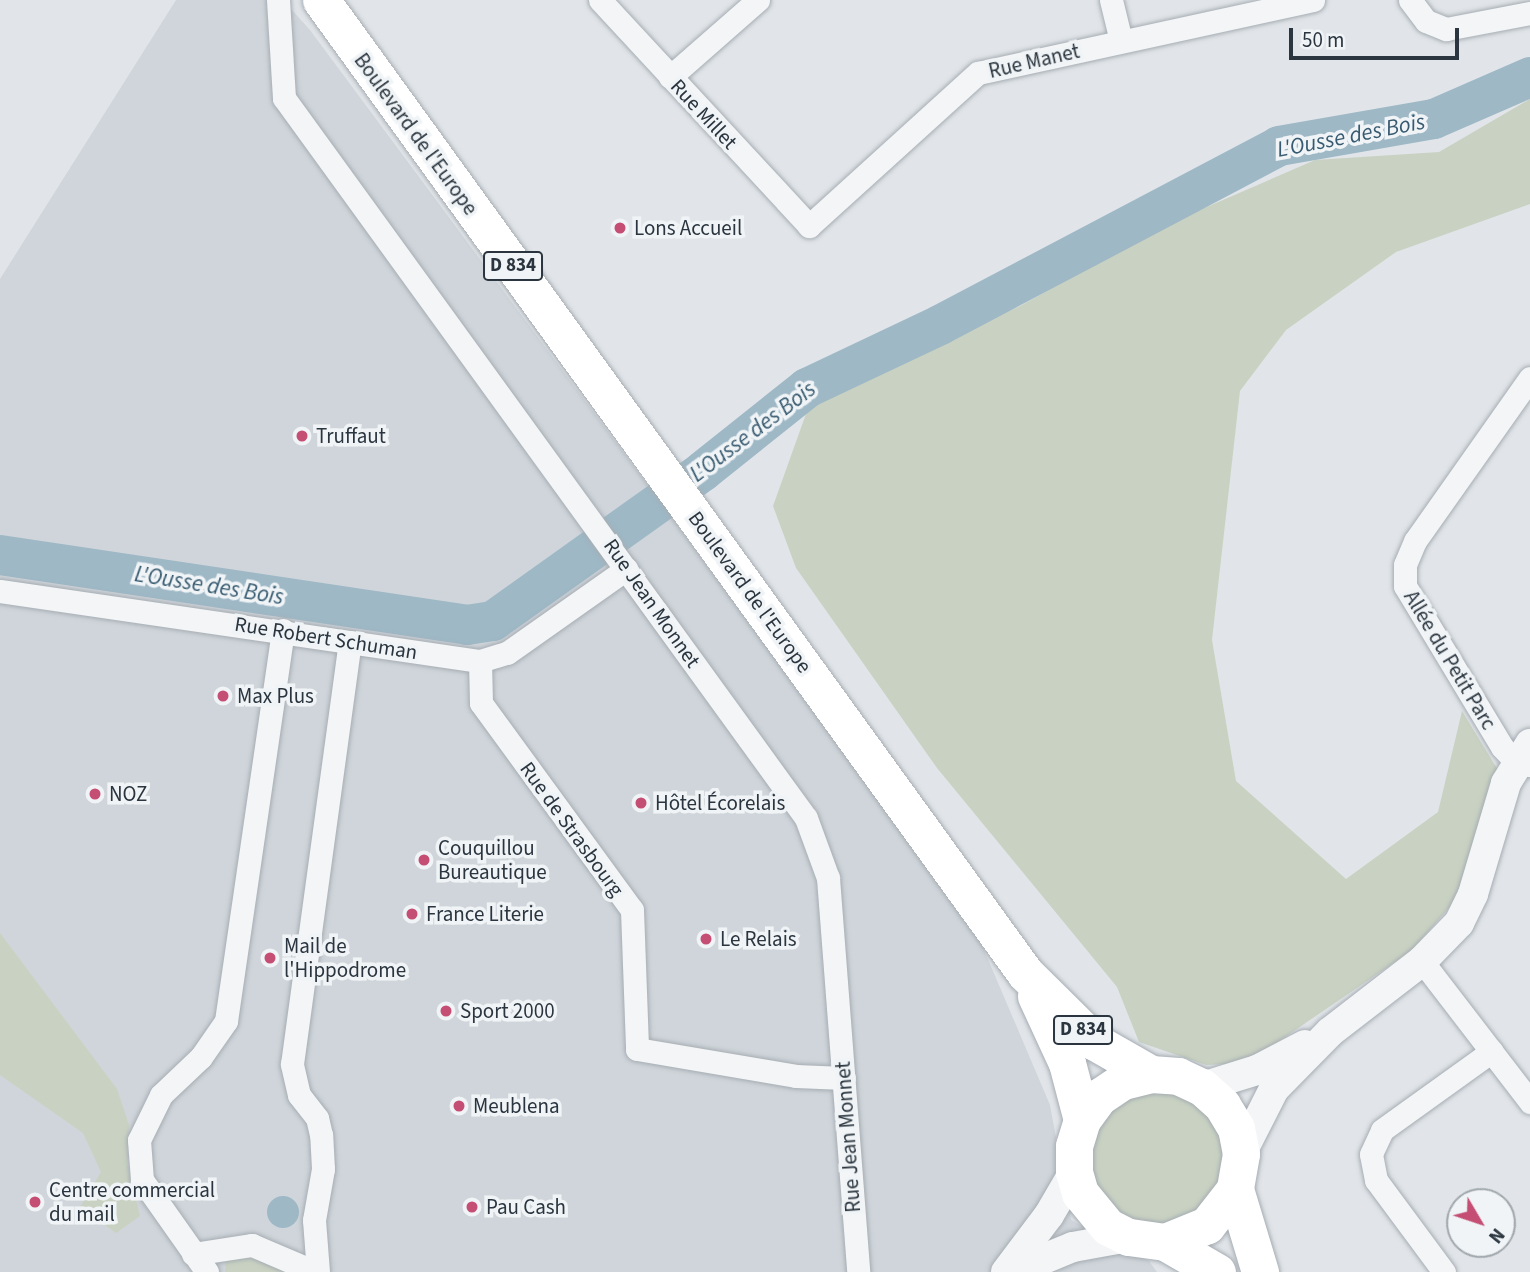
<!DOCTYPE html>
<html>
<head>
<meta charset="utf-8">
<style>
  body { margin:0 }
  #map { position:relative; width:1530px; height:1272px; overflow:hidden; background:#e1e5e9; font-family:"Source Sans 3",sans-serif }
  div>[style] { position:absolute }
  .built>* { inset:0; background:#cfd5da }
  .green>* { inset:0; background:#c9d2c2 }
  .round { border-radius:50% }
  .water>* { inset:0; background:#9eb8c6 }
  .river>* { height:40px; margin:-20px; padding:0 20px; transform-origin:20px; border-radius:20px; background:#9eb8c6 }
  .roads { filter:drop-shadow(0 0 2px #a6adb3) drop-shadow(0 0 2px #a6adb3) }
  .minor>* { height:23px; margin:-11.5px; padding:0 11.5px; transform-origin:11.5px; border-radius:11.5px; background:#f3f5f7 }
  .tertiary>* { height:30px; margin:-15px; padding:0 15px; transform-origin:15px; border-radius:15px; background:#f3f5f7 }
  .primary>* { height:37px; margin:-18.5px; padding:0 18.5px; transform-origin:18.5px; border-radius:18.5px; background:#fff }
  .dots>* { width:19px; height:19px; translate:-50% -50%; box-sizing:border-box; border:4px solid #f0f4f6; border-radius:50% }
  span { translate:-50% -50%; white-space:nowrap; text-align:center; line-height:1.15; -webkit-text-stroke:7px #f0f4f6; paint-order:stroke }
  .shield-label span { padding:2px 5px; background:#f0f4f6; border:2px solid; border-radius:5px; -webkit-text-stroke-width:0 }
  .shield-label { font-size:19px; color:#2a353f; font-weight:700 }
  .street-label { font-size:21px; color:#2a353f }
  .poi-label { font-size:21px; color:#2a353f }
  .left { translate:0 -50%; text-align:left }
  .water-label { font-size:23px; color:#375a70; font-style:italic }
  .north { position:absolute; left:1446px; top:1188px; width:70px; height:70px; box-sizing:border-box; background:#f0f4f6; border:2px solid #a1a8ad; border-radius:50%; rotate:129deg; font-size:19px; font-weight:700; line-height:28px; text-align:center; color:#2a353f }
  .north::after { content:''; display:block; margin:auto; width:24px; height:32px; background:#c54e74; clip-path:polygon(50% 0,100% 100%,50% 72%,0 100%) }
  .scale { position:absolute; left:1289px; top:28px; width:170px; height:32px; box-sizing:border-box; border:4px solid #2a353f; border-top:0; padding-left:9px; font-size:21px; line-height:24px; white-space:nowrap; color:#2a353f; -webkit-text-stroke:5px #f0f4f6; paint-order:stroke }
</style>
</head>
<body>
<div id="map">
  <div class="built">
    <i style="clip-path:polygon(176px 0,283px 0,310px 30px,973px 924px,1050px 1105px,1071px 1220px,1149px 1261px,1157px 1272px,0 1272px,0 279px)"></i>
  </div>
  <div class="green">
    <i style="clip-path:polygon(1530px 99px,1530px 204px,1396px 252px,1286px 330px,1240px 391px,1212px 640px,1236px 781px,1346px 879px,1438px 812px,1462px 711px,1498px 770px,1455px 901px,1411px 951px,1247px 1063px,1206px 1065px,1139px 1042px,1117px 987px,937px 768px,796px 568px,773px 506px,812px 397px,1020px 306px,1172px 222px,1315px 160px,1439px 152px)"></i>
    <i style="clip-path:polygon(0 933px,117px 1089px,129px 1125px,127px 1163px,140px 1216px,116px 1233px,80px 1207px,101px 1172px,83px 1133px,0 1075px)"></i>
    <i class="round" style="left:1090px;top:1090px;width:136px;height:136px"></i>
    <i style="clip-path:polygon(238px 1250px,304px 1272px,225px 1272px,226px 1261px)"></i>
  </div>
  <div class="water">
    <i class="round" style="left:267px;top:1196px;width:32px;height:32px"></i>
  </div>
  <div class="river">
    <i style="left:0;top:555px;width:472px;rotate:8.5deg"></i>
    <i style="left:467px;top:625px;width:26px;rotate:-9deg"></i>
    <i style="left:493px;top:621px;width:258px;rotate:-35.5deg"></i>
    <i style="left:703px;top:471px;width:133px;rotate:-38.6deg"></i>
    <i style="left:807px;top:388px;width:147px;rotate:-25.3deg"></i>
    <i style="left:940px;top:325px;width:383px;rotate:-27.8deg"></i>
    <i style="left:1279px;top:146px;width:157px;rotate:-9.9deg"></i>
    <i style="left:1434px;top:119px;width:105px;rotate:-23.6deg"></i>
  </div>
  <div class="roads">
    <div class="minor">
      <i style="left:278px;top:0;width:98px;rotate:86.5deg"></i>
      <i style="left:284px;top:98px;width:889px;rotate:54.06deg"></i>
      <i style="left:806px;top:818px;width:64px;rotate:69.9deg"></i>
      <i style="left:828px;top:878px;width:395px;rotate:85.6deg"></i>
      <i style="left:600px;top:0;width:308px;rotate:47.2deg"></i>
      <i style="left:809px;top:226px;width:228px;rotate:-42.2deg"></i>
      <i style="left:978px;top:73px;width:343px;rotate:-12.3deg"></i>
      <i style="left:1111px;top:0;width:42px;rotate:76.3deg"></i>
      <i style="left:1410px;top:0;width:26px;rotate:53deg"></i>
      <i style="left:1426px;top:21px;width:22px;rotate:22deg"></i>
      <i style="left:1446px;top:29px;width:86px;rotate:-10.8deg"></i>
      <i style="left:670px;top:77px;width:117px;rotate:-41.2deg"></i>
      <i style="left:1530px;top:378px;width:199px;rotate:125.2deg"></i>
      <i style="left:1415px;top:541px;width:26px;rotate:113deg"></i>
      <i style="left:1405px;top:565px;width:21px;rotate:90deg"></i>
      <i style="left:1405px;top:586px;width:188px;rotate:58.9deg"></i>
      <i style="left:1502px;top:747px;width:22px;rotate:47deg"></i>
      <i style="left:1517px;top:763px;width:13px;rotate:9deg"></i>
      <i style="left:0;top:591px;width:485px;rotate:8.3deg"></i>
      <i style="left:480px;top:661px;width:28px;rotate:-17deg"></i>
      <i style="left:507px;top:653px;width:146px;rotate:-35.2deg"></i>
      <i style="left:480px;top:661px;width:42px;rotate:88.6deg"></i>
      <i style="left:481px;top:703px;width:256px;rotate:53.9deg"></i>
      <i style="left:632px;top:910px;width:139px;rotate:87.9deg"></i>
      <i style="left:637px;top:1049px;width:161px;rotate:9.6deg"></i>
      <i style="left:796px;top:1076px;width:48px;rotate:2.4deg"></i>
      <i style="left:1422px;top:961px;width:178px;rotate:52.5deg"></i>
      <i style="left:193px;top:1254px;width:60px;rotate:-8.7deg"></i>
      <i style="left:252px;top:1245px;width:69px;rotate:23.2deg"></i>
      <i style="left:207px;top:1272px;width:113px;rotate:-125.2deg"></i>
      <i style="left:142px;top:1180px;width:40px;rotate:-94.3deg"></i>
      <i style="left:139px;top:1140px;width:50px;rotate:-63.9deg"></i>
      <i style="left:161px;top:1095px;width:55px;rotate:-43.5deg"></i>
      <i style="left:201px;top:1057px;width:44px;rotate:-55.2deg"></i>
      <i style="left:226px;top:1021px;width:395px;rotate:-81.7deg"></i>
      <i style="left:318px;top:1272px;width:52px;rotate:-94.4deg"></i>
      <i style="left:314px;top:1220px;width:52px;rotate:-80deg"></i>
      <i style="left:323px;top:1169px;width:34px;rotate:-93deg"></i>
      <i style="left:321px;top:1135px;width:17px;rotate:-103deg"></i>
      <i style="left:317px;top:1118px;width:29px;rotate:-128deg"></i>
      <i style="left:299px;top:1095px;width:32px;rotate:-103deg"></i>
      <i style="left:292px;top:1064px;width:426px;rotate:-82.2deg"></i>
      <i style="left:1444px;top:1272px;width:114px;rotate:-126.5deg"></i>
      <i style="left:1376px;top:1180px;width:26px;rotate:-101deg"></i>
      <i style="left:1371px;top:1154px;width:26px;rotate:-65deg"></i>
      <i style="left:1382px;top:1130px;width:135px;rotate:-35.7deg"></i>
    </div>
    <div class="tertiary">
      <i style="left:1202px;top:1087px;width:58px;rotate:-17.2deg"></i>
      <i style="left:1257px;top:1070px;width:54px;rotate:-27.5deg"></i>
      <i style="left:1241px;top:1154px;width:73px;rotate:-63.1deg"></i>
      <i style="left:1274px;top:1089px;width:80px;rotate:-45.5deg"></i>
      <i style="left:1330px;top:1032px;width:116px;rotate:-37.7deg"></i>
      <i style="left:1422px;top:961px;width:53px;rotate:-45.8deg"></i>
      <i style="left:1459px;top:923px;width:32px;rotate:-64deg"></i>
      <i style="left:1473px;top:894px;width:116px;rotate:-73.4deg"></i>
      <i style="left:1506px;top:783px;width:46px;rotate:-58.4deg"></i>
      <i style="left:1006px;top:1272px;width:71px;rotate:-53deg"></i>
      <i style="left:1049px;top:1215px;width:50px;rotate:-59.8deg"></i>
      <i style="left:1012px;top:1272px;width:66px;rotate:-22.3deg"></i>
      <i style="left:1073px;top:1247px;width:56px;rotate:-10.3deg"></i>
    </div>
    <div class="primary">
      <i style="left:321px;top:0;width:1201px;rotate:54.11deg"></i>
      <i style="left:1025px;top:973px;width:98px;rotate:44.6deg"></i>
      <i style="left:1095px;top:1042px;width:64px;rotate:29.7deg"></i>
      <i style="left:1151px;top:1074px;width:27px;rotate:4deg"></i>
      <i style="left:1178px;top:1076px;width:26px;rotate:25deg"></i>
      <i style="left:1202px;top:1087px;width:27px;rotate:42deg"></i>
      <i style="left:1222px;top:1105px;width:27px;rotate:59deg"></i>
      <i style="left:1236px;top:1128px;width:26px;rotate:79deg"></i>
      <i style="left:1241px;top:1154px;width:36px;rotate:100deg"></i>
      <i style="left:1235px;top:1189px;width:46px;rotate:127.9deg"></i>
      <i style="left:1207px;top:1225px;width:45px;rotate:158deg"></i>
      <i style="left:1165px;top:1242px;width:37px;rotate:-172deg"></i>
      <i style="left:1128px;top:1237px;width:22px;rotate:-153deg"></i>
      <i style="left:1108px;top:1227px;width:44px;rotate:-129.5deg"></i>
      <i style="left:1080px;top:1193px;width:22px;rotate:-106deg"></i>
      <i style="left:1074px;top:1172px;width:26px;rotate:-90deg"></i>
      <i style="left:1074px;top:1146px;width:27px;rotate:-73deg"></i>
      <i style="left:1082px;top:1120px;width:29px;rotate:-54deg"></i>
      <i style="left:1099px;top:1097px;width:29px;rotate:-34deg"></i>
      <i style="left:1123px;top:1081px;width:29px;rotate:-14deg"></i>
      <i style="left:1036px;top:996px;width:74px;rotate:65.2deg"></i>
      <i style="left:1067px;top:1063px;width:59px;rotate:75.3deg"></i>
      <i style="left:1235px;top:1189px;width:87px;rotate:73.2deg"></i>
      <i style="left:1165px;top:1242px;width:60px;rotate:30deg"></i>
    </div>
  </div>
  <div class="dots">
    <i style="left:620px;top:228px;background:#c54e74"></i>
    <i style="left:302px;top:436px;background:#c54e74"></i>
    <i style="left:223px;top:696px;background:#c54e74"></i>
    <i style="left:95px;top:794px;background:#c54e74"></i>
    <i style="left:641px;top:803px;background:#c54e74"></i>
    <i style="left:424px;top:860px;background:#c54e74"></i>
    <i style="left:412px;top:914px;background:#c54e74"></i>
    <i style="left:706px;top:939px;background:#c54e74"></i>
    <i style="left:270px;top:958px;background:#c54e74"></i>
    <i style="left:446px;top:1011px;background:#c54e74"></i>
    <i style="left:459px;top:1106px;background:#c54e74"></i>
    <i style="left:35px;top:1202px;background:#c54e74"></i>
    <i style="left:472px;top:1207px;background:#c54e74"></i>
  </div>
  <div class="shield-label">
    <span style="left:513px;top:266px">D 834</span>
    <span style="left:1083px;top:1030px">D 834</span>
  </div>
  <div class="street-label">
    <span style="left:1034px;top:61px;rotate:-13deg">Rue Manet</span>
    <span style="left:704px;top:114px;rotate:47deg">Rue Millet</span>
    <span style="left:416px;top:134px;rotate:54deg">Boulevard de l'Europe</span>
    <span style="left:750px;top:592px;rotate:54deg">Boulevard de l'Europe</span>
    <span style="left:652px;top:603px;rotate:55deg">Rue Jean Monnet</span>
    <span style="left:326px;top:638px;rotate:9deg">Rue Robert Schuman</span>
    <span style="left:1450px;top:660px;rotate:59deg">Allée du Petit Parc</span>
    <span style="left:572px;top:829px;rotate:54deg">Rue de Strasbourg</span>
    <span style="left:848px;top:1137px;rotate:-94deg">Rue Jean Monnet</span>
  </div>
  <div class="poi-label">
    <span class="left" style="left:634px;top:228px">Lons Accueil</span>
    <span class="left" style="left:316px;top:436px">Truffaut</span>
    <span class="left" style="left:237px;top:696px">Max Plus</span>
    <span class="left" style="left:109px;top:794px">NOZ</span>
    <span class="left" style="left:655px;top:803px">Hôtel Écorelais</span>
    <span class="left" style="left:438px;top:860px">Couquillou<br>Bureautique</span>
    <span class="left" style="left:426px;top:914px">France Literie</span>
    <span class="left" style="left:720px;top:939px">Le Relais</span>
    <span class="left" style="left:284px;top:958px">Mail de<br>l'Hippodrome</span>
    <span class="left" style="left:460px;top:1011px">Sport 2000</span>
    <span class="left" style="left:473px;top:1106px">Meublena</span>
    <span class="left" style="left:49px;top:1202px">Centre commercial<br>du mail</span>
    <span class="left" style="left:486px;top:1207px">Pau Cash</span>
  </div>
  <div class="water-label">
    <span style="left:1351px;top:136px;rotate:-11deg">L'Ousse des Bois</span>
    <span style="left:753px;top:432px;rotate:-37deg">L'Ousse des Bois</span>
    <span style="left:209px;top:586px;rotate:9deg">L'Ousse des Bois</span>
  </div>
  <div class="north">N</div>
  <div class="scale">50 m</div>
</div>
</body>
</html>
